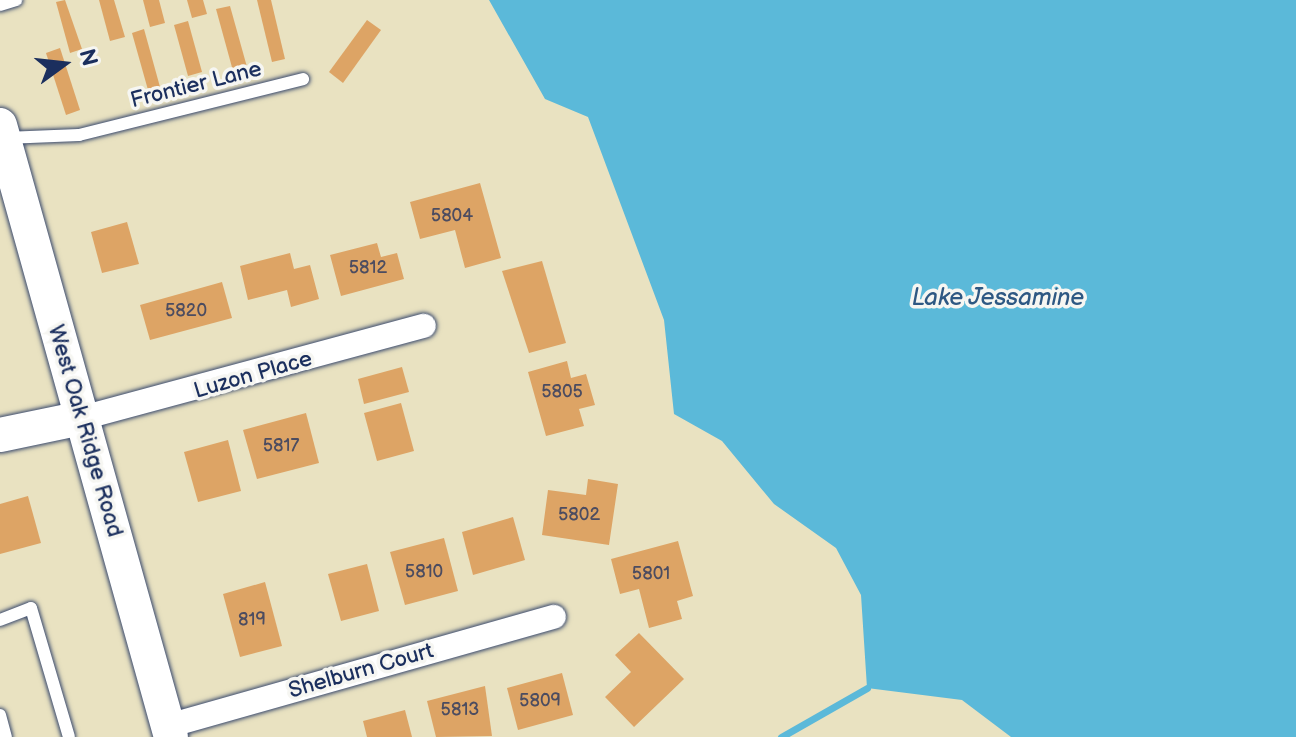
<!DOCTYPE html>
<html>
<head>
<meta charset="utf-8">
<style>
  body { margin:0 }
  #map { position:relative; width:1296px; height:737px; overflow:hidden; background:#e9e2c1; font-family:"Balsamiq Sans",sans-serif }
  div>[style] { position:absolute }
  .water>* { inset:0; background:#5bb9d9 }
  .stream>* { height:7px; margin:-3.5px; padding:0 3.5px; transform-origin:3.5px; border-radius:3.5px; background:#5bb9d9 }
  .building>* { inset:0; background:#dda465 }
  .roads { filter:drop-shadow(0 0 2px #3a4a6d) drop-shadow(0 0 2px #3a4a6d) }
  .lane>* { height:12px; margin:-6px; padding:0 6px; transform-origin:6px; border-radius:6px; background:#fff }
  .street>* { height:24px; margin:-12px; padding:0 12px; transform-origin:12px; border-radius:12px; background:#fff }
  .secondary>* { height:34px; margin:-17px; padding:0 17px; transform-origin:17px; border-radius:17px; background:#fff }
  span { translate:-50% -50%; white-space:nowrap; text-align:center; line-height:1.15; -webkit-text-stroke:7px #f6f6f2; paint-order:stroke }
  .number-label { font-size:18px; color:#4c4c60 }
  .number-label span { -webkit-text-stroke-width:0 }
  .street-label { font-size:22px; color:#1b2f5e }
  .water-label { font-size:24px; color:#2e5883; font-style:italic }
  .north { position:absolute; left:24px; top:24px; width:80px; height:80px; -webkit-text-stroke:6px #f6f6f2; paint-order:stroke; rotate:75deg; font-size:22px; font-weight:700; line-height:32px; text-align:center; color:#1b2f5e }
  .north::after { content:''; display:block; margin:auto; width:28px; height:36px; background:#1b2f5e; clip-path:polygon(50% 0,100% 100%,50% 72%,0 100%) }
</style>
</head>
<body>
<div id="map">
  <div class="water">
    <i style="clip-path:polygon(489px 0,1296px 0,1296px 737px,1011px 737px,962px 700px,867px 688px,861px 595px,836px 548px,774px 504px,722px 441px,674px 414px,664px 320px,588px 117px,545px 99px)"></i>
  </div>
  <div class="stream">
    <i style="left:781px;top:737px;width:99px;rotate:-29.7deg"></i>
  </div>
  <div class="building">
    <i style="clip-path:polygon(65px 0,82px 49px,70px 53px,56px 2px)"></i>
    <i style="clip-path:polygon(99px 0,114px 0,125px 37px,110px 41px)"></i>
    <i style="clip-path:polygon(143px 0,159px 0,165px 23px,150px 27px)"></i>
    <i style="clip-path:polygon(187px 0,203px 0,207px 14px,192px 18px)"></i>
    <i style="clip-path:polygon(257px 0,271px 0,285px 59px,272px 62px)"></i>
    <i style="clip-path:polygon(230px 6px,247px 67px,233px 71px,216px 9px)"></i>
    <i style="clip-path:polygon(367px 20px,381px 30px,343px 83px,329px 72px)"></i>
    <i style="clip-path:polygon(188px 21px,202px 72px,188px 76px,174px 25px)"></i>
    <i style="clip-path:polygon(144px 29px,160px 87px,148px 90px,132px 33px)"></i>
    <i style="clip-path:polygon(60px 48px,80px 110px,66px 115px,46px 53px)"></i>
    <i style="clip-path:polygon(480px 183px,501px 258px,465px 268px,455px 230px,420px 239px,410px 202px)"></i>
    <i style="clip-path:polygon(127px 222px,139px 264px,102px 273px,91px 232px)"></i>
    <i style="clip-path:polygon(377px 243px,381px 257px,397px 253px,404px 279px,341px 296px,330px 255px)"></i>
    <i style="clip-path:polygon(290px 253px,294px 269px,310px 265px,319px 299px,291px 307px,287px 290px,248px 300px,240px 266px)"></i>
    <i style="clip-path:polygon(542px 261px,566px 343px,529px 353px,502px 271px)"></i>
    <i style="clip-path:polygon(222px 282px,232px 318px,150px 340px,140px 305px)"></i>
    <i style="clip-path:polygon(567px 361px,571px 378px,586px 374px,595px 405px,579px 409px,584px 426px,546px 436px,528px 372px)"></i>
    <i style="clip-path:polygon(402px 367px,409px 392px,364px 404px,358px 379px)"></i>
    <i style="clip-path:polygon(401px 403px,414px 451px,377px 461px,364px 413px)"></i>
    <i style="clip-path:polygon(306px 413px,319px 463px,257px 479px,243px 430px)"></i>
    <i style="clip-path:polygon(228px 440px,241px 491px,198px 502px,184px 452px)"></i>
    <i style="clip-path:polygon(588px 479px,618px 484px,609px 545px,542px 535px,548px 490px,586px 495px)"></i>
    <i style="clip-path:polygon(28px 496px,41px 543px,0 554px,0 504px)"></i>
    <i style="clip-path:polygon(513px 517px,525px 560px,473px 575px,462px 532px)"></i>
    <i style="clip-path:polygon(444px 538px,458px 591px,405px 605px,390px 552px)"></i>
    <i style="clip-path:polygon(678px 541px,693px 596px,677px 601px,682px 619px,649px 628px,639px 589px,620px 594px,611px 559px)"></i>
    <i style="clip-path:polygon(367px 564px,379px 611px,341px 621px,328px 574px)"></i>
    <i style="clip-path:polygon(265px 582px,282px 646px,240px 657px,223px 594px)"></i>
    <i style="clip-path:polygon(639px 633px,684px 679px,634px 727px,605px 697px,631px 672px,615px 655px)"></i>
    <i style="clip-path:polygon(562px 673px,573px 715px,518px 730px,507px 688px)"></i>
    <i style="clip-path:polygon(485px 686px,492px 736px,436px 737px,427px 701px)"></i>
    <i style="clip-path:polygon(405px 710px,412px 737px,367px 737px,363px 721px)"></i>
  </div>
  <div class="roads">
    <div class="lane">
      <i style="left:0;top:5px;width:17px;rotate:-17deg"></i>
      <i style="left:5px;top:138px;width:74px;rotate:-2.3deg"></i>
      <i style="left:79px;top:135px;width:231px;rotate:-14deg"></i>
      <i style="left:0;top:620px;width:33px;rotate:-21deg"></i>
      <i style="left:31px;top:608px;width:134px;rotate:73.6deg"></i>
      <i style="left:0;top:715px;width:23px;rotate:75deg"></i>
    </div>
    <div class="street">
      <i style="left:82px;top:418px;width:354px;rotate:-15.1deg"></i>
      <i style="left:168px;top:726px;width:401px;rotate:-15.8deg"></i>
    </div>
    <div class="secondary">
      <i style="left:0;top:125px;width:635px;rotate:74.39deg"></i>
      <i style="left:0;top:435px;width:84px;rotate:-11.7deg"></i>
    </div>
  </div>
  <div class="number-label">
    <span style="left:452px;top:216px">5804</span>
    <span style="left:368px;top:268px">5812</span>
    <span style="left:186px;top:311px">5820</span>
    <span style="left:562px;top:392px">5805</span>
    <span style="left:281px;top:446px">5817</span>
    <span style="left:579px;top:515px">5802</span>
    <span style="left:424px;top:572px">5810</span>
    <span style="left:651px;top:574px">5801</span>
    <span style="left:252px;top:620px">819</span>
    <span style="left:540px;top:701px">5809</span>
    <span style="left:460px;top:710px">5813</span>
  </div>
  <div class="street-label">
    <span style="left:196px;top:85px;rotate:-14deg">Frontier Lane</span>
    <span style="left:253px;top:375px;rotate:-16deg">Luzon Place</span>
    <span style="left:85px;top:431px;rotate:74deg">West Oak Ridge Road</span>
    <span style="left:361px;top:671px;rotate:-16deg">Shelburn Court</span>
  </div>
  <div class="water-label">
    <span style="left:998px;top:298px">Lake Jessamine</span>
  </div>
  <div class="north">N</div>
</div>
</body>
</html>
